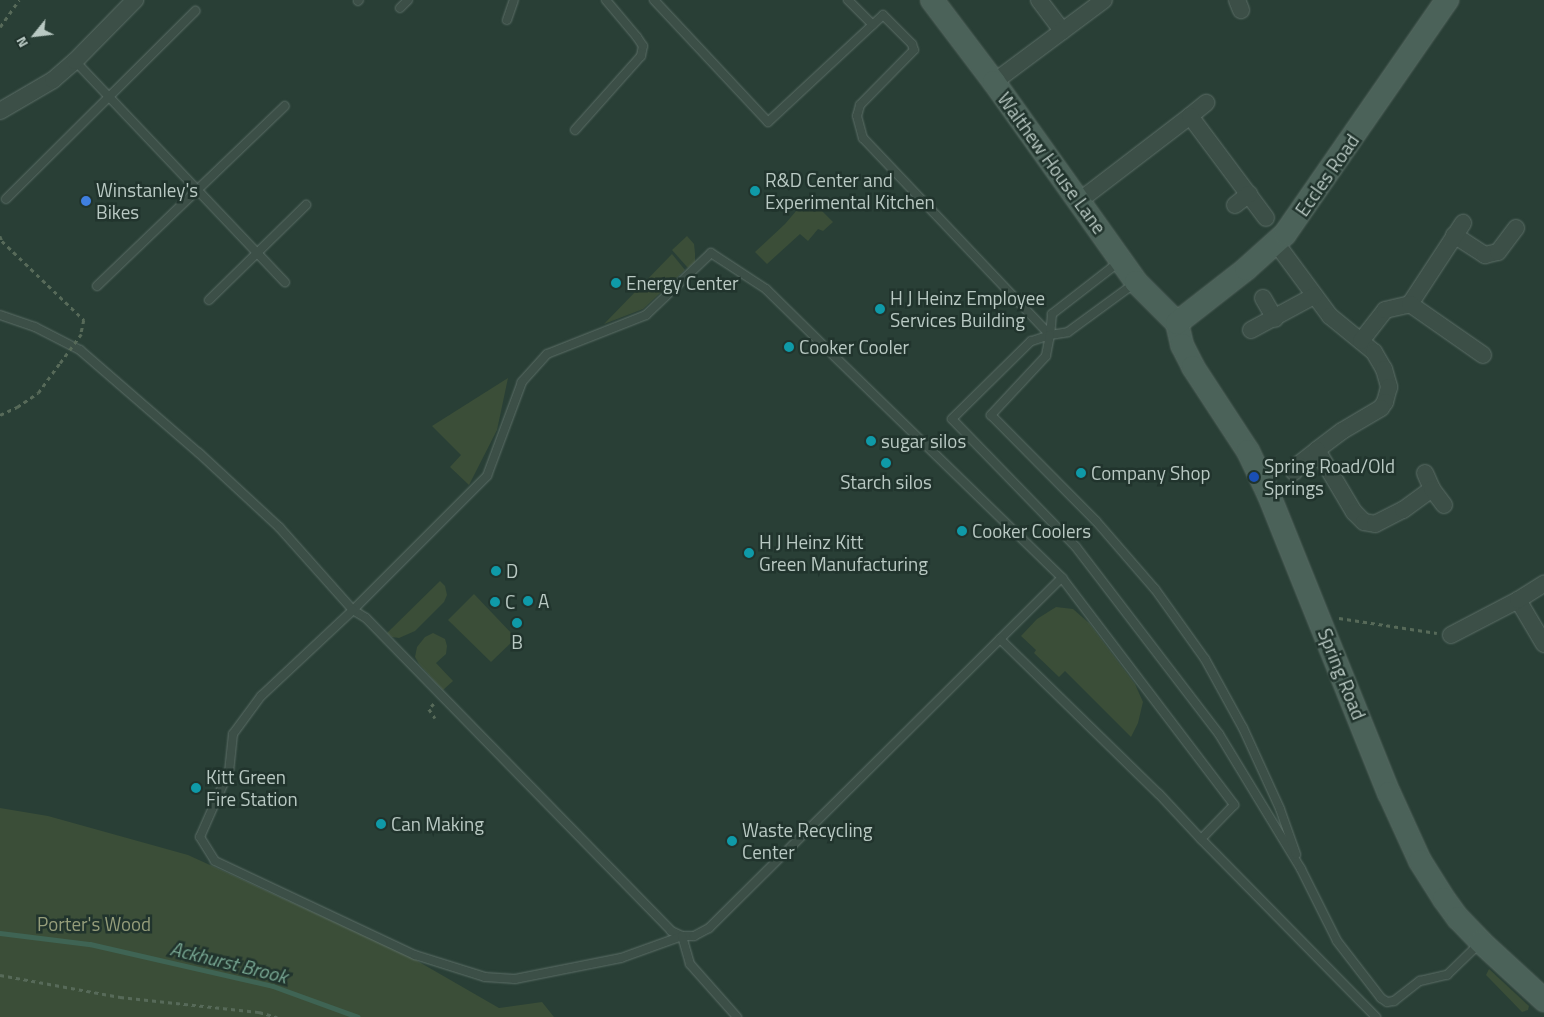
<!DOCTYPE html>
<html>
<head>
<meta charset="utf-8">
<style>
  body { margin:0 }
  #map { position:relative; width:1544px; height:1017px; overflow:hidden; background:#293f36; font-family:"Titillium Web",sans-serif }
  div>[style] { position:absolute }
  .green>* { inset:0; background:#3b4e38 }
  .stream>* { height:4.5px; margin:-2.25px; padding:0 2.25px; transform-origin:2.25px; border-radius:2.25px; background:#3f6454 }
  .path>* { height:2.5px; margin-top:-1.25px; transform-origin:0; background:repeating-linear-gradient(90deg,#576a59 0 4px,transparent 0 8px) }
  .roads { filter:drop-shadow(0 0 1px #5d6f68) drop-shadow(0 0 1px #5d6f68) }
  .lane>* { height:8px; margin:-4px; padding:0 4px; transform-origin:4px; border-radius:4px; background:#3c4f47 }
  .street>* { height:16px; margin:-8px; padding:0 8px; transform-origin:8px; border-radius:8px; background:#3c4f47 }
  .secondary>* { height:22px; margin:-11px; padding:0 11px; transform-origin:11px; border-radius:11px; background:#4b6259 }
  .path-bridge>* { height:2.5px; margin-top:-1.25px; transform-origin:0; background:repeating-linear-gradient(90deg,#576a59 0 4px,transparent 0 8px) }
  .dots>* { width:14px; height:14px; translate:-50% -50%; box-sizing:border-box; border:2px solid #21342d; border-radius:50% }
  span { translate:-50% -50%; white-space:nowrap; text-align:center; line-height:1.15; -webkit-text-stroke:5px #21342d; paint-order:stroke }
  .street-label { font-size:19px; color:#b9c9c3 }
  .poi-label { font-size:19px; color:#b9c9c3 }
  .left { translate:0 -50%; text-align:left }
  .park-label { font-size:19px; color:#959d7a }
  .water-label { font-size:20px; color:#76a591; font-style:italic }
  .north { position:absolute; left:10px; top:10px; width:50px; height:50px; -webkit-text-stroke:4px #21342d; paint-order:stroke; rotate:241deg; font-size:14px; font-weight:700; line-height:20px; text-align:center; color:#b9c9c3 }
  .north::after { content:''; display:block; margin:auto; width:18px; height:22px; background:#b9c9c3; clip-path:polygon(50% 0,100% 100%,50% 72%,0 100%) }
</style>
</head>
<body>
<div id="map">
  <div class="green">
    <i style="clip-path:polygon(808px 197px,833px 222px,823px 231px,818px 229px,808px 241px,800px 234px,767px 264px,755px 252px,785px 224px)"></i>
    <i style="clip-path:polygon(687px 236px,694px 244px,695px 253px,695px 262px,688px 268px,672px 250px)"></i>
    <i style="clip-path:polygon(672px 254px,685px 270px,643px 309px,604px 324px)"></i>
    <i style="clip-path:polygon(508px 378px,497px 430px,469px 485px,450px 467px,461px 455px,432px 426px)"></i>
    <i style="clip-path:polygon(440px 581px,445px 586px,447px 595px,444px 602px,415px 631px,399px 638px,392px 637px,387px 633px)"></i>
    <i style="clip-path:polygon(474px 594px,516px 638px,491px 662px,448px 620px)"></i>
    <i style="clip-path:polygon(1056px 607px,1073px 609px,1089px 623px,1135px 684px,1143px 702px,1138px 723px,1131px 737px,1065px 671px,1059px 677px,1034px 653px,1036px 650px,1021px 636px,1037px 619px)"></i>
    <i style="clip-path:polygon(433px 633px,445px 639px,447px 646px,446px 654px,436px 663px,453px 681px,443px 690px,419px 664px,415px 657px,417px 647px,425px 637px)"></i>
    <i style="clip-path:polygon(0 808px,48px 816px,188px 855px,407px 955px,499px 1008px,542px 1002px,554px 1017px,0 1017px)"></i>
    <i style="clip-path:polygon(1489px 969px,1529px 1006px,1528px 1010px,1522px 1012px,1489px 978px,1486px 975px)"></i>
  </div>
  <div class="stream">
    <i style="left:0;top:933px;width:91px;rotate:7deg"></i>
    <i style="left:90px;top:944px;width:188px;rotate:12.9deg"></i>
    <i style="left:273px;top:986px;width:90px;rotate:20deg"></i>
  </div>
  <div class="path">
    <i style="left:0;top:27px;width:33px;rotate:-55deg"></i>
    <i style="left:0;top:236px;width:5px;rotate:68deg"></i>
    <i style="left:2px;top:241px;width:114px;rotate:43.9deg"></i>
    <i style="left:84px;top:320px;width:14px;rotate:102deg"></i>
    <i style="left:0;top:415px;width:19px;rotate:-25deg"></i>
    <i style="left:17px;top:407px;width:25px;rotate:-34deg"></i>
    <i style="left:38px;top:393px;width:37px;rotate:-54deg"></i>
    <i style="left:1339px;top:618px;width:99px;rotate:8.7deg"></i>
    <i style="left:434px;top:704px;width:7px;rotate:135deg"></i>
    <i style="left:429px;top:709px;width:11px;rotate:56deg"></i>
    <i style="left:0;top:975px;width:122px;rotate:10.4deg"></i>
    <i style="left:120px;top:997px;width:140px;rotate:6.2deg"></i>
    <i style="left:259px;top:1012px;width:19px;rotate:16deg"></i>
  </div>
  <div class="roads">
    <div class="lane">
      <i style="left:654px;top:0;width:167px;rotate:46.9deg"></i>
      <i style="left:768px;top:122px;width:157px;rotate:-42.9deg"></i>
      <i style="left:883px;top:15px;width:41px;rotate:45deg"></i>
      <i style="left:912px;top:44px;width:6px;rotate:72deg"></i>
      <i style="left:914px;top:50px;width:77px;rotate:134.5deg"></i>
      <i style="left:860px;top:105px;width:11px;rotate:105deg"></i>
      <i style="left:857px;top:116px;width:23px;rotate:75deg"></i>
      <i style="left:863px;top:138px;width:272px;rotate:46.5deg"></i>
      <i style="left:848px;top:0;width:35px;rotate:45deg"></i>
      <i style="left:358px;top:1px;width:1px;rotate:-45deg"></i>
      <i style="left:400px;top:8px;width:11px;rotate:-45deg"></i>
      <i style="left:507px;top:20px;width:21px;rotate:-71deg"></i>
      <i style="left:75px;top:61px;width:305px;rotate:46.5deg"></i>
      <i style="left:575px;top:130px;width:99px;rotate:-48.3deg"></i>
      <i style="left:641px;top:56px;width:10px;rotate:-79deg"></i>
      <i style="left:643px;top:46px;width:11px;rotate:-124deg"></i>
      <i style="left:637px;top:37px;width:48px;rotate:-130deg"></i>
      <i style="left:6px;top:199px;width:267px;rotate:-44.8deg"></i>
      <i style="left:1119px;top:262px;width:85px;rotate:142.2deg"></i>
      <i style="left:1052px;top:314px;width:21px;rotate:95deg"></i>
      <i style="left:1050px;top:335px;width:18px;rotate:-9deg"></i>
      <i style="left:1068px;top:332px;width:83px;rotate:-36.2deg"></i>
      <i style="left:97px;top:286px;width:260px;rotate:-43.8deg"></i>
      <i style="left:209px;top:300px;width:136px;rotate:-44.4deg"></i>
      <i style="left:0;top:315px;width:37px;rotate:19deg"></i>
      <i style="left:35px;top:327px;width:51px;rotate:27.1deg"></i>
      <i style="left:80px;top:350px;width:157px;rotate:40.9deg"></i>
      <i style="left:199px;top:453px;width:109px;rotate:42.8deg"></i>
      <i style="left:279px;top:527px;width:111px;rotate:48.3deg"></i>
      <i style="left:353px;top:610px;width:15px;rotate:32deg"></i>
      <i style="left:366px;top:618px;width:437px;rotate:45.7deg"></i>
      <i style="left:671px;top:931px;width:12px;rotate:24deg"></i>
      <i style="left:1050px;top:335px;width:20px;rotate:162deg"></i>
      <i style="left:1031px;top:341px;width:111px;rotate:135.4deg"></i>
      <i style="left:952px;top:419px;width:178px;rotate:45.9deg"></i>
      <i style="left:1076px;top:547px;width:235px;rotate:52.6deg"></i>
      <i style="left:1219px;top:734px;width:158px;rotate:58.7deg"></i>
      <i style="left:1301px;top:869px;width:80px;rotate:63.4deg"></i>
      <i style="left:1337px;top:941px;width:72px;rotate:52.3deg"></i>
      <i style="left:1381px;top:998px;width:7px;rotate:34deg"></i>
      <i style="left:1387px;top:1002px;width:7px;rotate:-8deg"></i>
      <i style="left:1394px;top:1001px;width:33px;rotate:-38deg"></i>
      <i style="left:1420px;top:981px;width:28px;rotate:-13deg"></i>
      <i style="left:1447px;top:975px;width:46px;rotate:-44.1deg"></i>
      <i style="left:1050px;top:335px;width:21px;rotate:101deg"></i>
      <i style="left:1046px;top:356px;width:81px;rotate:133deg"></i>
      <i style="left:991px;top:415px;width:149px;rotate:45.3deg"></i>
      <i style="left:1096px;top:521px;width:90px;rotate:49.1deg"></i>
      <i style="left:1155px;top:589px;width:86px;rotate:54.5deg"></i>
      <i style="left:1205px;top:659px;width:79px;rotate:61.2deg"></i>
      <i style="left:1243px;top:728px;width:89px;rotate:65.4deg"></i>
      <i style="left:1280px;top:809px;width:48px;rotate:70.4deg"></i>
      <i style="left:822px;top:344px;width:78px;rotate:-135.5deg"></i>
      <i style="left:766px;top:289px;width:66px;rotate:-146.8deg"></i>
      <i style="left:711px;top:253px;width:90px;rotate:136.4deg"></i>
      <i style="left:646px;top:315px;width:106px;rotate:158.5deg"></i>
      <i style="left:547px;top:354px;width:38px;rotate:132deg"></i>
      <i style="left:522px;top:382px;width:100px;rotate:110.4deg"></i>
      <i style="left:487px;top:476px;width:190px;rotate:135deg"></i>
      <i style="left:353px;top:610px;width:126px;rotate:136.9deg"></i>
      <i style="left:261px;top:696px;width:47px;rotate:126.4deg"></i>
      <i style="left:233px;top:734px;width:37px;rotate:96deg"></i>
      <i style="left:229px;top:771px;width:72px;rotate:113.7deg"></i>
      <i style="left:200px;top:837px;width:28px;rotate:58deg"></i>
      <i style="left:215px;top:861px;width:221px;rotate:25.2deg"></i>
      <i style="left:415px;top:955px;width:73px;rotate:17.4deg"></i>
      <i style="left:485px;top:977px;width:30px;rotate:4deg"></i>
      <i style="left:515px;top:979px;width:108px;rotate:-11.2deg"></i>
      <i style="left:621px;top:958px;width:65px;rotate:-19.8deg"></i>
      <i style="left:682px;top:936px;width:12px"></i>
      <i style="left:694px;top:936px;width:17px;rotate:-28deg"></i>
      <i style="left:709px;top:928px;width:497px;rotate:-44.8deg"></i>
      <i style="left:833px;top:355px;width:320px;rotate:44.2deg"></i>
      <i style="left:1062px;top:578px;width:285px;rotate:52.8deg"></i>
      <i style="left:1234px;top:805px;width:47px;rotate:134.1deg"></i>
      <i style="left:1201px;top:839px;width:250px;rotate:45.5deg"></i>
      <i style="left:1000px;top:639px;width:222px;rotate:44.3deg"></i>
      <i style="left:1159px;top:794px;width:62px;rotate:47deg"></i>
      <i style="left:682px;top:936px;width:29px;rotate:74deg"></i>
      <i style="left:690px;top:964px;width:71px;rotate:48.4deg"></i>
    </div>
    <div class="street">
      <i style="left:1039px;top:0;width:39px;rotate:53deg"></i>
      <i style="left:1237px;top:0;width:11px;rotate:68deg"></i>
      <i style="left:994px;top:82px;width:137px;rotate:-36.7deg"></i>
      <i style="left:0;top:111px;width:61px;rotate:-30.3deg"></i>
      <i style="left:53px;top:80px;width:29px;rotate:-41deg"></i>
      <i style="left:75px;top:61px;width:86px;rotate:-45.5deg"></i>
      <i style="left:1190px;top:116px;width:21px;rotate:-39deg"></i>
      <i style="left:1079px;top:201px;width:140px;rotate:-37.4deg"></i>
      <i style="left:1190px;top:116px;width:127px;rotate:53.3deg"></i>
      <i style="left:1235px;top:205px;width:18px;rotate:-38deg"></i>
      <i style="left:1454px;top:235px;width:37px;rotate:33deg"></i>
      <i style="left:1485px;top:255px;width:13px;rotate:-13deg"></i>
      <i style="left:1498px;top:252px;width:30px;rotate:-53deg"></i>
      <i style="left:1276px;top:243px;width:91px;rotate:53.5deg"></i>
      <i style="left:1330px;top:316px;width:57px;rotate:39.3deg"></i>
      <i style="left:1374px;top:352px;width:20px;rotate:60deg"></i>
      <i style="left:1384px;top:369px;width:19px;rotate:74deg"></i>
      <i style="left:1389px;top:387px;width:16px;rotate:105deg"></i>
      <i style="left:1385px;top:402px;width:7px;rotate:124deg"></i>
      <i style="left:1381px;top:408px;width:45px;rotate:149.5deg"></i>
      <i style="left:1342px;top:431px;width:31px;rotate:143deg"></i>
      <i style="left:1317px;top:450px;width:24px;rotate:142deg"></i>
      <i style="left:1298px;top:465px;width:8px;rotate:120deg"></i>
      <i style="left:1263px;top:298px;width:24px;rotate:60deg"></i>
      <i style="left:1410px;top:304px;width:97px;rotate:-56.8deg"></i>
      <i style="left:1251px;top:330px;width:72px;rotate:-28.4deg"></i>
      <i style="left:1361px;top:341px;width:39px;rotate:-52deg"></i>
      <i style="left:1385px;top:310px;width:26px;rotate:-13deg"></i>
      <i style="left:1410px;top:304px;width:89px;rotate:34.9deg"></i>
      <i style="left:1317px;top:450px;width:72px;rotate:59.2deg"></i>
      <i style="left:1354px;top:512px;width:14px;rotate:45deg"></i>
      <i style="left:1364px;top:522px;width:11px;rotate:10deg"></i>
      <i style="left:1375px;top:524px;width:31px;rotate:-27deg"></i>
      <i style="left:1403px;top:510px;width:36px;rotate:-36deg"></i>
      <i style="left:1425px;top:473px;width:17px;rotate:66deg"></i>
      <i style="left:1432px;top:489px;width:20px;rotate:53deg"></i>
      <i style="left:1518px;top:600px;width:51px;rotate:59.4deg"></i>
      <i style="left:1451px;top:635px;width:76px;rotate:-27.6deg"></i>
      <i style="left:1518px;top:600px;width:31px;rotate:-32deg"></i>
    </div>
    <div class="secondary">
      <i style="left:932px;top:0;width:103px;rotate:52.9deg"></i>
      <i style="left:994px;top:82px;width:245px;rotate:54.6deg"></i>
      <i style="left:1136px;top:282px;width:58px;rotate:45deg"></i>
      <i style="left:1177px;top:323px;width:23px;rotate:77deg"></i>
      <i style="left:1182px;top:345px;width:25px;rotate:63deg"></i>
      <i style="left:1193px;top:367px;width:100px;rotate:56.8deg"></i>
      <i style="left:1248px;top:451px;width:49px;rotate:64.5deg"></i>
      <i style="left:1269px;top:495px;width:321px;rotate:68.1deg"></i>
      <i style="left:1389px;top:793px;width:75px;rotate:65.5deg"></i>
      <i style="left:1420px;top:861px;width:45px;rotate:57.7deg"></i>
      <i style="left:1444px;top:899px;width:24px;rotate:54deg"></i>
      <i style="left:1458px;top:918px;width:33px;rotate:46deg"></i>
      <i style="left:1481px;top:942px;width:86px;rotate:42.6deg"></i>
      <i style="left:1177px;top:323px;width:88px;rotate:-38deg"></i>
      <i style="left:1246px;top:269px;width:52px;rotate:-41.9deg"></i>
      <i style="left:1285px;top:234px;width:285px;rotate:-55.3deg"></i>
    </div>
  </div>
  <div class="path-bridge">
    <i style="left:60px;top:363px;width:36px;rotate:-54deg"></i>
  </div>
  <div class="dots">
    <i style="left:755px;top:191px;background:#0f9aa8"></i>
    <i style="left:86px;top:201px;background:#3f7fe0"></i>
    <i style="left:616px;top:283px;background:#0f9aa8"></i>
    <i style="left:880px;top:309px;background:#0f9aa8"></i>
    <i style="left:789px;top:347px;background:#0f9aa8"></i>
    <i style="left:871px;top:441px;background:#0f9aa8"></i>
    <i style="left:886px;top:463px;background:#0f9aa8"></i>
    <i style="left:1081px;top:473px;background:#0f9aa8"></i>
    <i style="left:1254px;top:477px;background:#1a4fb4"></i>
    <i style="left:962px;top:531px;background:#0f9aa8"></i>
    <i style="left:749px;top:553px;background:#0f9aa8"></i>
    <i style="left:496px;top:571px;background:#0f9aa8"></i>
    <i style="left:528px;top:601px;background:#0f9aa8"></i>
    <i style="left:495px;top:602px;background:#0f9aa8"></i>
    <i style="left:517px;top:623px;background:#0f9aa8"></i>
    <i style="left:196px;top:788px;background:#0f9aa8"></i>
    <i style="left:381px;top:824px;background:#0f9aa8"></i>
    <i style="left:732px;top:841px;background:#0f9aa8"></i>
  </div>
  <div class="street-label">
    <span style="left:1052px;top:163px;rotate:54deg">Walthew House Lane</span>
    <span style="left:1327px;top:175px;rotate:-55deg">Eccles Road</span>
    <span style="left:1342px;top:674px;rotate:68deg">Spring Road</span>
  </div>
  <div class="poi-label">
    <span class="left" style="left:765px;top:191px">R&amp;D Center and<br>Experimental Kitchen</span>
    <span class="left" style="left:96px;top:201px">Winstanley's<br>Bikes</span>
    <span class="left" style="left:626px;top:283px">Energy Center</span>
    <span class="left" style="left:890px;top:309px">H J Heinz Employee<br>Services Building</span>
    <span class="left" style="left:799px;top:347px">Cooker Cooler</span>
    <span class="left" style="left:881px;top:441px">sugar silos</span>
    <span class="left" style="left:1264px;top:477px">Spring Road/Old<br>Springs</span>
    <span class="left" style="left:1091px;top:473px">Company Shop</span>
    <span style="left:886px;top:482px">Starch silos</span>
    <span class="left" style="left:972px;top:531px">Cooker Coolers</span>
    <span class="left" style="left:759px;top:553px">H J Heinz Kitt<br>Green Manufacturing</span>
    <span class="left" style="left:506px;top:571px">D</span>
    <span class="left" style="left:538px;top:601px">A</span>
    <span class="left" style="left:505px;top:602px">C</span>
    <span style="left:517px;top:642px">B</span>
    <span class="left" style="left:206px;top:788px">Kitt Green<br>Fire Station</span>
    <span class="left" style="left:391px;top:824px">Can Making</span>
    <span class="left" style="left:742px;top:841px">Waste Recycling<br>Center</span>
  </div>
  <div class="park-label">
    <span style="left:94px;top:924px">Porter's Wood</span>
  </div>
  <div class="water-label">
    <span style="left:229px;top:962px;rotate:14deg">Ackhurst Brook</span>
  </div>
  <div class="north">N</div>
</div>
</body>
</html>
